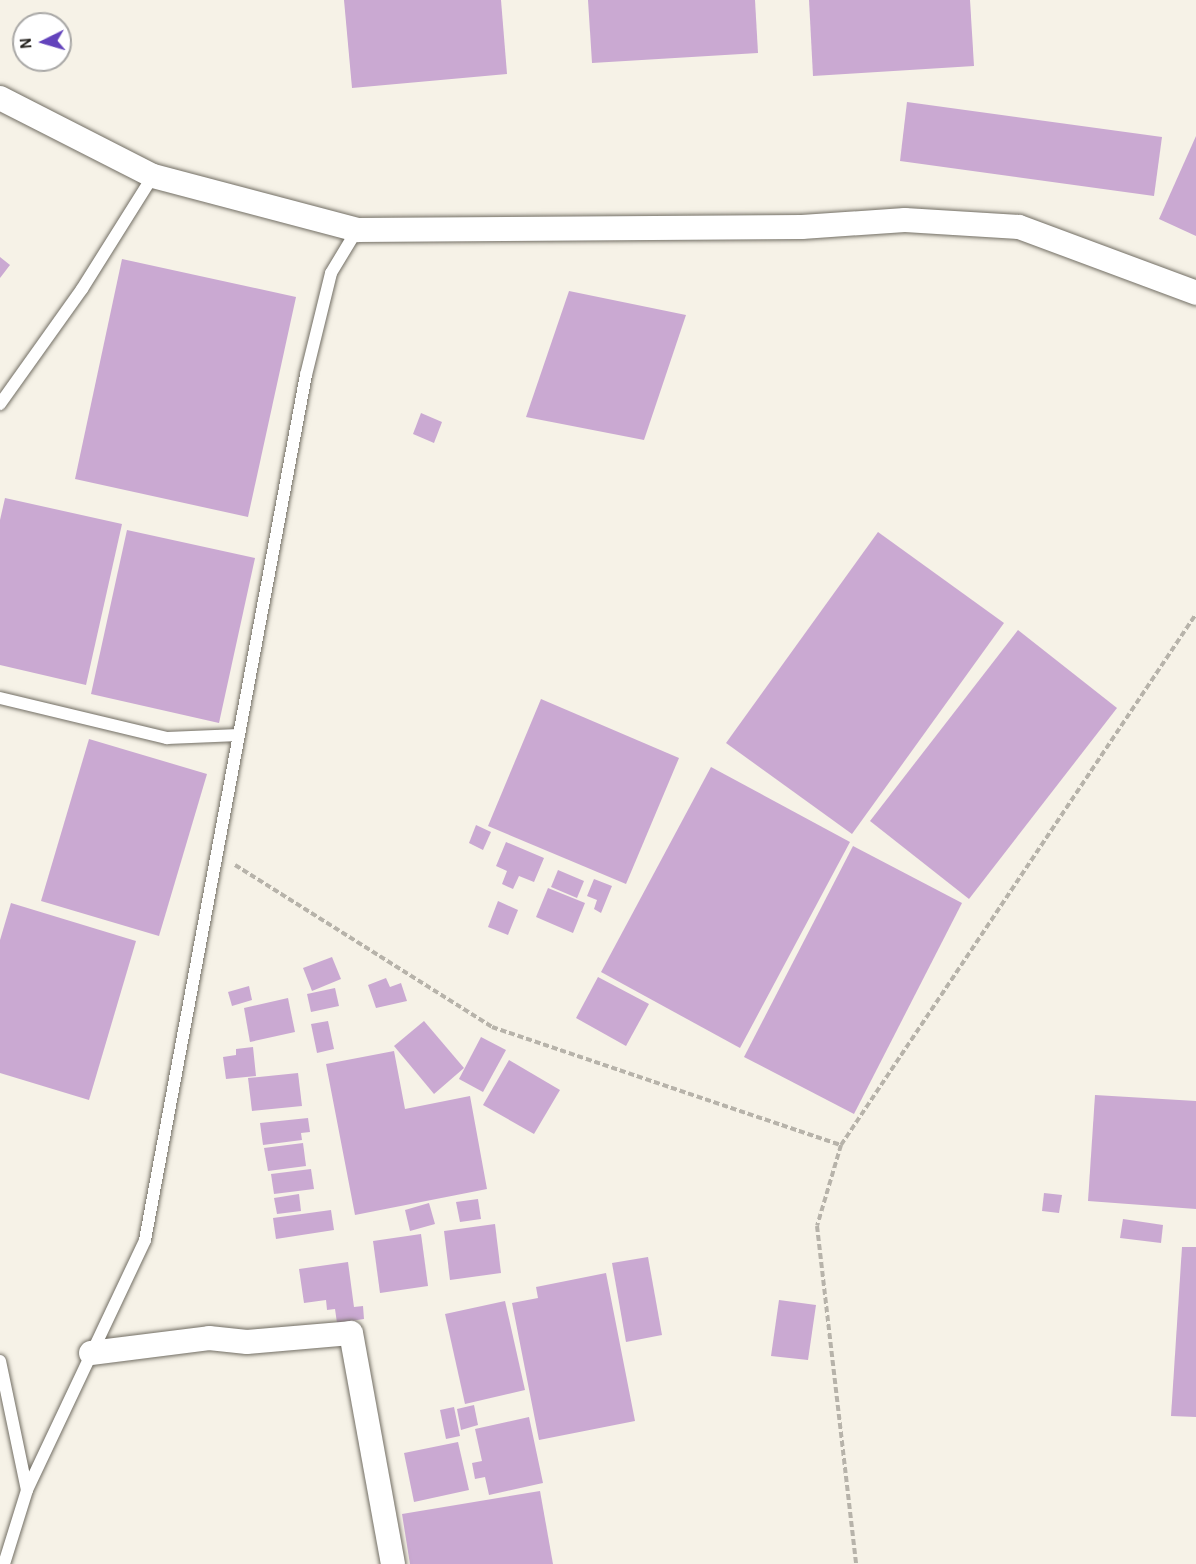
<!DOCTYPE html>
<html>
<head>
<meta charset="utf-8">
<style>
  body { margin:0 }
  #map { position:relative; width:1196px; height:1564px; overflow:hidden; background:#f6f2e7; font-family:"Alegreya Sans",sans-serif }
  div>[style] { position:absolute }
  .building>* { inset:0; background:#caa9d2 }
  .path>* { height:4px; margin-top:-2px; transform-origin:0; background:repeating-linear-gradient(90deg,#b7b3aa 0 6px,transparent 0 9px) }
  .roads { filter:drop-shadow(0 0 2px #726e64) drop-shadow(0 0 2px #726e64) }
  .service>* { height:12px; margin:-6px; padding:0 6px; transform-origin:6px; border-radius:6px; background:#fff }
  .minor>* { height:24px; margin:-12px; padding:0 12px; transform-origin:12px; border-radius:12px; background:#fff }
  span { translate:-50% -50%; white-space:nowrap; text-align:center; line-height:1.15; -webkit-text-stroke:5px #fff; paint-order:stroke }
  .north { position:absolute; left:12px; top:12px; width:60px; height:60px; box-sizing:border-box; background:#fff; border:2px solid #a9a8a6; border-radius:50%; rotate:265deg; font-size:16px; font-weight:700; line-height:24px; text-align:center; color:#272521 }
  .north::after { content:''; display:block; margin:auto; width:21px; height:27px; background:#6343bc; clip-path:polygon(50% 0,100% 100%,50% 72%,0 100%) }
</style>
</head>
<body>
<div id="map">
  <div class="building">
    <i style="clip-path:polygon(344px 0,501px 0,507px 74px,352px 88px)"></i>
    <i style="clip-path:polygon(588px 0,755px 0,758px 53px,592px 63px)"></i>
    <i style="clip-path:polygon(809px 0,970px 0,974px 66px,813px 76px)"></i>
    <i style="clip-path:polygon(907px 102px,1162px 137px,1154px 196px,900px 161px)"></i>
    <i style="clip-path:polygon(1196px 136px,1196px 236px,1159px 219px)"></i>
    <i style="clip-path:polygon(0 257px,10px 265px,0 278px)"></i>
    <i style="clip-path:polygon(122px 259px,296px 297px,248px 517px,75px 479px)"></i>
    <i style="clip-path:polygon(569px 291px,686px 315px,644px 440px,526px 417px)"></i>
    <i style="clip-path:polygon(421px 413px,442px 422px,434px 443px,413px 434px)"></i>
    <i style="clip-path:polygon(5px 498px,122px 524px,86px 685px,0 665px,0 520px)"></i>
    <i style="clip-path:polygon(127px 530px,255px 558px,219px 723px,91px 694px)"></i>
    <i style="clip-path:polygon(878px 532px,1004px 623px,852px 834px,726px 743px)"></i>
    <i style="clip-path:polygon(1018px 630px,1117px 708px,969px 899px,870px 821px)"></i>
    <i style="clip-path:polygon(541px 699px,679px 758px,626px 884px,488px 826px)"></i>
    <i style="clip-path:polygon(89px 739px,207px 774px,159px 936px,41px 901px)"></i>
    <i style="clip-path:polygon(711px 767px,850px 842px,740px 1048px,601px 972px)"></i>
    <i style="clip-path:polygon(476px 825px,491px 832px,483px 850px,469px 843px)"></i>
    <i style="clip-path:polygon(506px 842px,544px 858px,534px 882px,519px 876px,513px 889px,502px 884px,507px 871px,496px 866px)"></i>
    <i style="clip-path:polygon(853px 846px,962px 903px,854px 1114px,744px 1057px)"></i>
    <i style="clip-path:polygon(558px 870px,584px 881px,577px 898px,551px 887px)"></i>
    <i style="clip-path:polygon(594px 879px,612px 886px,601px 913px,594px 909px,597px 900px,587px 896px)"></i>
    <i style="clip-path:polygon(548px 888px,585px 903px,573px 933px,536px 917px)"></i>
    <i style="clip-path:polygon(498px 901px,518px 910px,508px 935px,488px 927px)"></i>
    <i style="clip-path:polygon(11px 903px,136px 941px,89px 1100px,0 1073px,0 940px)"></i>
    <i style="clip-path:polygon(332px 957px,341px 979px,312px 991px,303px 968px)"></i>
    <i style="clip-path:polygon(598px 977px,649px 1004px,626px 1046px,576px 1018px)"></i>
    <i style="clip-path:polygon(386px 978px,390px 987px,401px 983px,407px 1001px,376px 1008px,368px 985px)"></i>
    <i style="clip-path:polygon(249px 986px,252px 1000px,232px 1006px,228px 992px)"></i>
    <i style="clip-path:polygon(335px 988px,339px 1006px,311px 1012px,307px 994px)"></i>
    <i style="clip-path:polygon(288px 998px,295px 1032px,250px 1042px,244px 1008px)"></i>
    <i style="clip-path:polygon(328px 1021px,334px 1049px,317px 1053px,311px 1024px)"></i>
    <i style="clip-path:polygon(424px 1021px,464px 1068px,434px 1094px,394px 1046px)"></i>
    <i style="clip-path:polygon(481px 1037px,506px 1050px,483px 1092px,459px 1079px)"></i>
    <i style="clip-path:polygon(253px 1047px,256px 1076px,226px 1079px,223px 1057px,236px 1055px,236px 1049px)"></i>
    <i style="clip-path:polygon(394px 1051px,405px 1109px,470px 1096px,487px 1189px,355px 1215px,326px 1064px)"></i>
    <i style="clip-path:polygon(509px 1060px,560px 1090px,534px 1134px,483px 1105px)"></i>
    <i style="clip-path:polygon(298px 1073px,302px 1106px,252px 1111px,248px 1078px)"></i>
    <i style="clip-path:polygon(1095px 1095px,1196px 1101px,1196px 1209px,1088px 1201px)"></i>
    <i style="clip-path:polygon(308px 1118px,310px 1132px,301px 1133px,302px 1140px,263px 1145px,260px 1123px)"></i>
    <i style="clip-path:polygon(303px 1143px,306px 1166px,268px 1171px,264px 1148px)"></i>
    <i style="clip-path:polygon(311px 1169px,314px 1189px,274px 1194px,271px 1174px)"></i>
    <i style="clip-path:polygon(1044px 1193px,1062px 1195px,1059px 1213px,1042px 1211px)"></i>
    <i style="clip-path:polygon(299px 1194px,301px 1211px,277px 1214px,274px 1198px)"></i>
    <i style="clip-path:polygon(478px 1199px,481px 1219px,460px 1222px,456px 1202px)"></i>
    <i style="clip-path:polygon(429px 1203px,435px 1224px,410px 1231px,405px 1210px)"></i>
    <i style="clip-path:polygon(331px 1210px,334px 1230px,276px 1239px,273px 1218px)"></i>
    <i style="clip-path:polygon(1123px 1219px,1163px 1225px,1161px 1243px,1120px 1238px)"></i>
    <i style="clip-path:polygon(495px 1224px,501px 1273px,450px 1280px,444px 1231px)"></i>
    <i style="clip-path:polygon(421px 1234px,428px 1286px,380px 1293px,373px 1241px)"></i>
    <i style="clip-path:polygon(1182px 1247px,1196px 1247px,1196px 1417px,1171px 1416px)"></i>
    <i style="clip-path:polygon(648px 1257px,662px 1335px,626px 1342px,612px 1263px)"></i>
    <i style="clip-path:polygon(348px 1262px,354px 1307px,363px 1306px,364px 1319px,337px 1323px,335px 1309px,327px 1310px,326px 1300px,304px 1303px,299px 1269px)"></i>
    <i style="clip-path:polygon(606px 1273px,635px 1421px,539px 1440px,512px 1303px,538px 1298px,536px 1287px)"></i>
    <i style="clip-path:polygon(779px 1300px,816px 1305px,808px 1360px,771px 1356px)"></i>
    <i style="clip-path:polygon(505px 1301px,525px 1390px,465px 1404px,445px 1314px)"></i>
    <i style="clip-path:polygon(474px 1405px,478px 1425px,461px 1430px,457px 1409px)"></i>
    <i style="clip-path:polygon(454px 1407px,460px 1436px,446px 1439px,440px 1410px)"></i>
    <i style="clip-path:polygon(529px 1417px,543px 1483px,489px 1495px,485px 1477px,475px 1479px,472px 1463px,482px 1461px,475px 1429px)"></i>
    <i style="clip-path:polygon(458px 1442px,469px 1490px,414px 1502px,404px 1453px)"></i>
    <i style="clip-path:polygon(540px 1491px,553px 1564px,410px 1564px,402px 1514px)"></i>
  </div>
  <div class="path">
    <i style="left:235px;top:865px;width:304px;rotate:32.2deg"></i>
    <i style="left:492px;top:1027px;width:368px;rotate:18.7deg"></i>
    <i style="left:841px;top:1145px;width:639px;rotate:-56.24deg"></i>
    <i style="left:841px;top:1145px;width:84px;rotate:106.5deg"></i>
    <i style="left:817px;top:1226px;width:340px;rotate:83.4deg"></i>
  </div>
  <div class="roads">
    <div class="service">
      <i style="left:0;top:404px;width:141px;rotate:-54.5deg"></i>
      <i style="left:82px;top:289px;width:133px;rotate:-57.9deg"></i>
      <i style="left:0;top:698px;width:172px;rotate:13.5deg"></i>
      <i style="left:167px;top:738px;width:72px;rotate:-2.4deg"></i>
      <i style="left:0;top:1361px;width:132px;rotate:78.2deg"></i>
      <i style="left:4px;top:1564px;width:77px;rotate:-72.7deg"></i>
      <i style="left:27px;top:1490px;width:276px;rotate:-64.7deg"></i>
      <i style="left:145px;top:1240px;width:880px;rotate:-79.46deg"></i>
      <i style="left:306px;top:375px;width:105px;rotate:-76.2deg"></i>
      <i style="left:331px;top:273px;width:50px;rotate:-58.8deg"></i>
    </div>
    <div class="minor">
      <i style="left:0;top:98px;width:172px;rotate:27deg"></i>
      <i style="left:153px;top:176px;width:211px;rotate:14.8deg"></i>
      <i style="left:357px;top:230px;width:445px;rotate:-0.4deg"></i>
      <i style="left:802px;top:227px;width:103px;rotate:-3.9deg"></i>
      <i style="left:905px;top:220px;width:114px;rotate:3.5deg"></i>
      <i style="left:1019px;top:227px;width:189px;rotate:20.4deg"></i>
      <i style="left:91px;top:1353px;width:119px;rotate:-7.2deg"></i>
      <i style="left:209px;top:1338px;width:38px;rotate:6deg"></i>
      <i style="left:247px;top:1342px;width:104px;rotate:-4.9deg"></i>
      <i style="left:351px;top:1333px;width:235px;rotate:79.7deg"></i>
    </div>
  </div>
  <div class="north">N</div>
</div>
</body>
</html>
